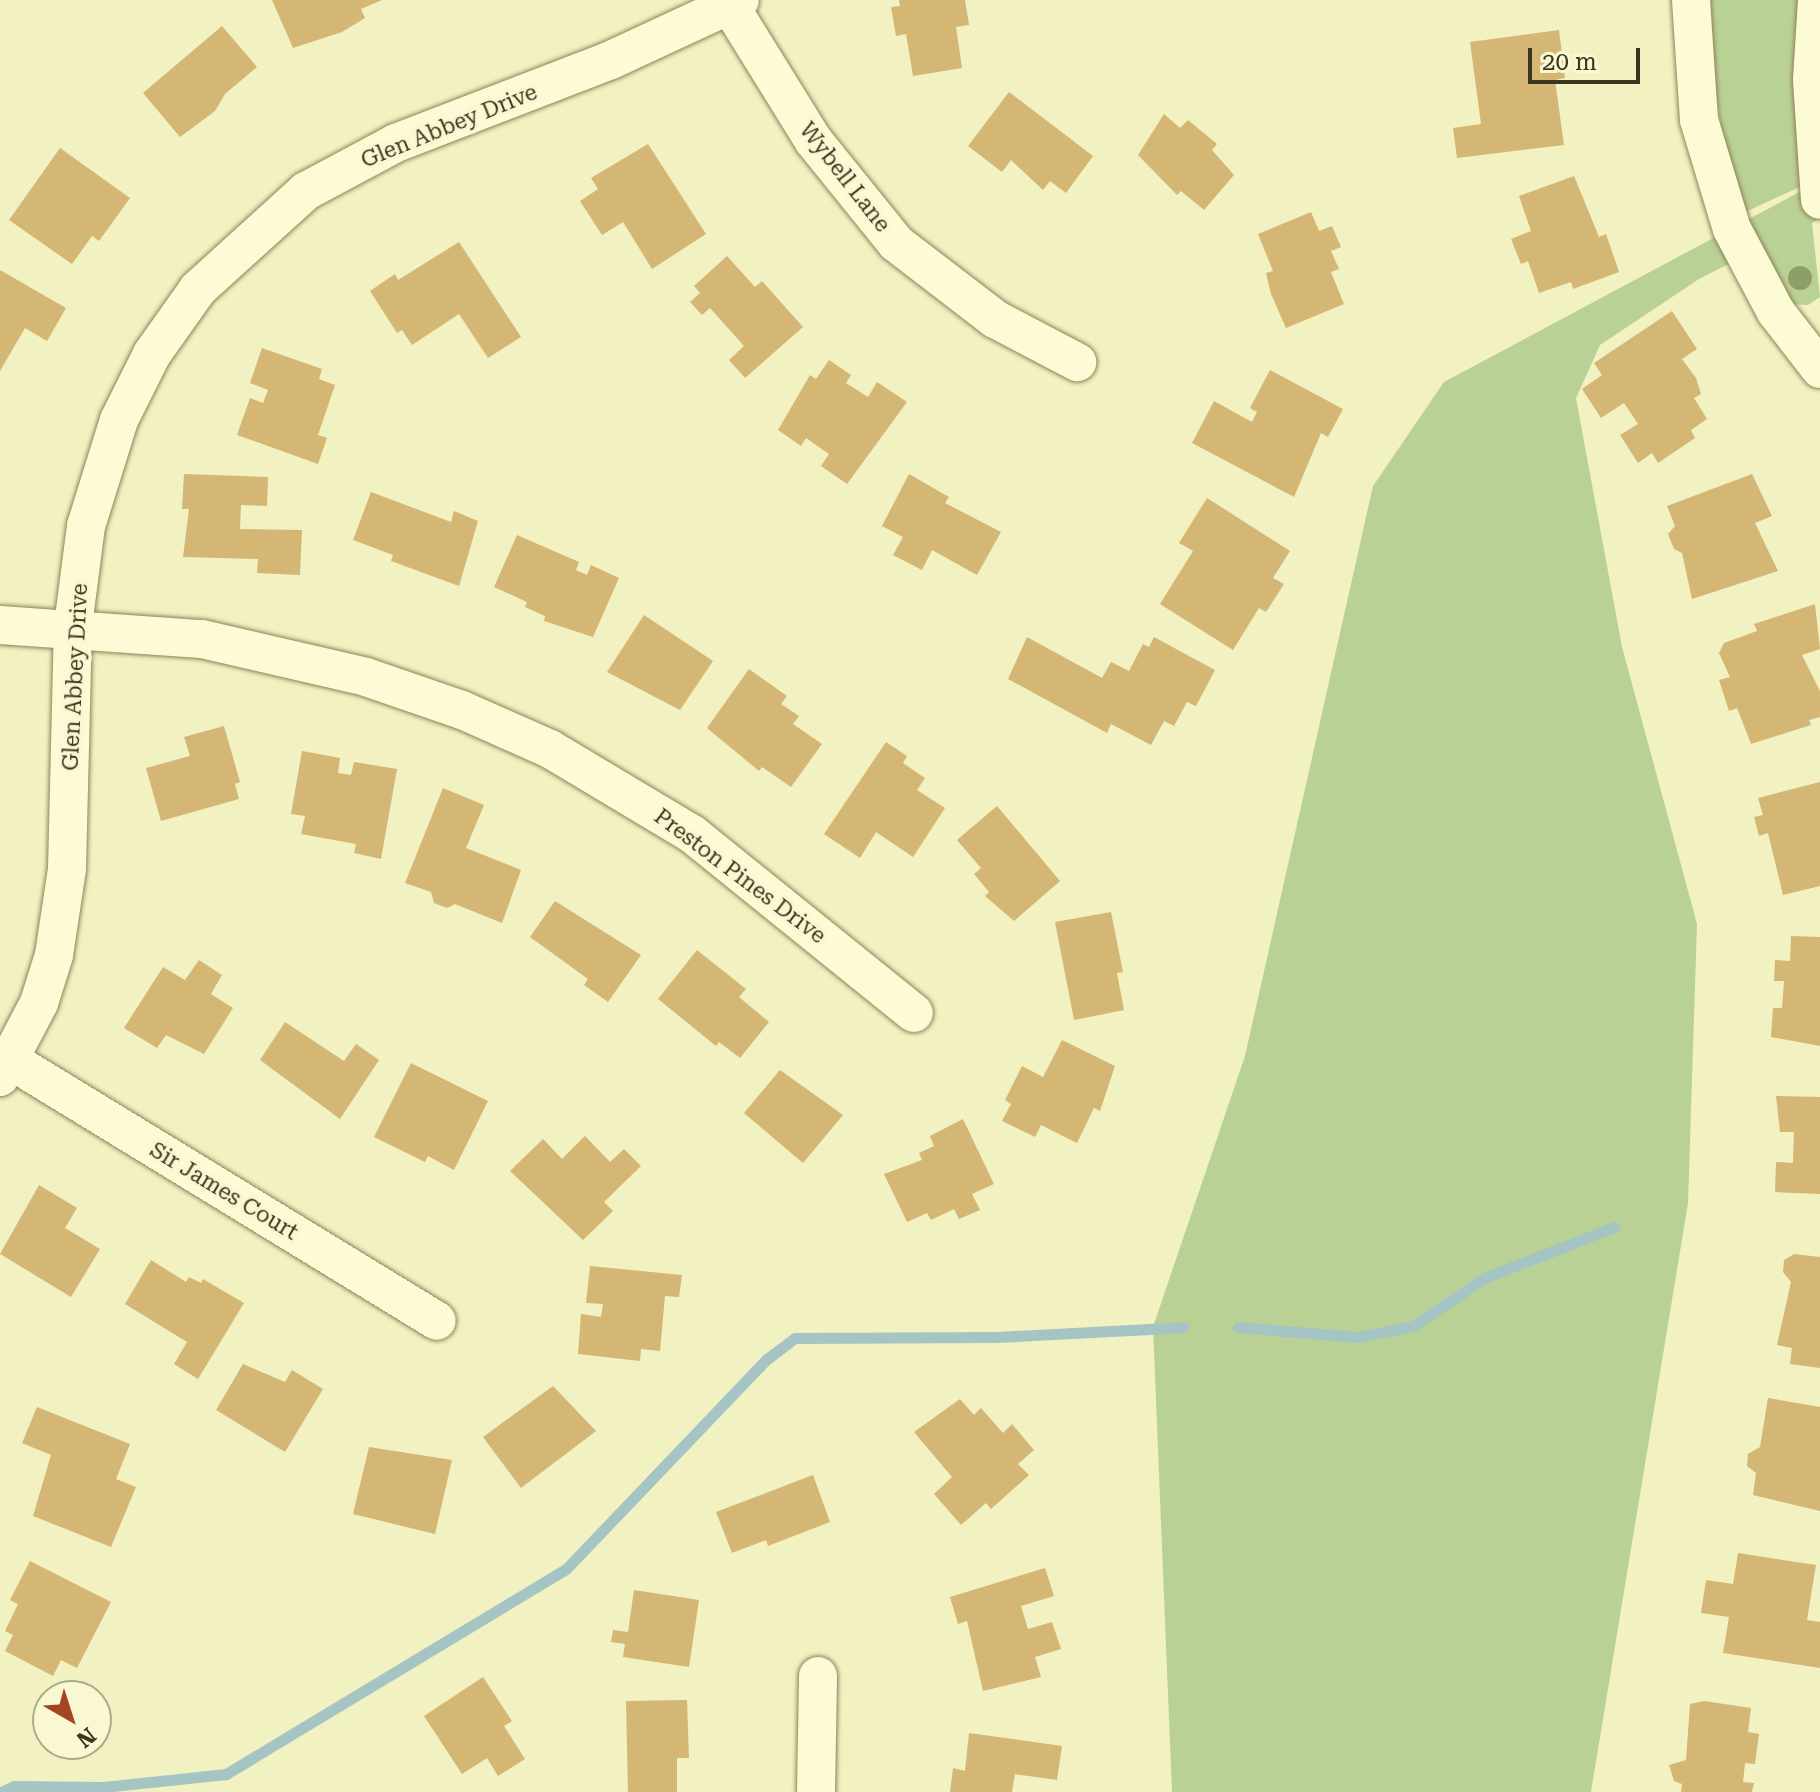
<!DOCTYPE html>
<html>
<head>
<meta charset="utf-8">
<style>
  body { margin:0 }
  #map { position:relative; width:1820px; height:1792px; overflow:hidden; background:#f2f1c2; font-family:"Roboto Serif",serif }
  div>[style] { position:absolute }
  .green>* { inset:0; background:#bad195 }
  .stream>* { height:11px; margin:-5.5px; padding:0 5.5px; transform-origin:5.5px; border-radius:5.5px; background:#a5c4c4 }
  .building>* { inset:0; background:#d4b675 }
  .roads { filter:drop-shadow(0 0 2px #8e8357) drop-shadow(0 0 2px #8e8357) }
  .minor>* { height:38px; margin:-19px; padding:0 19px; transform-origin:19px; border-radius:19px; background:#fcfbd6 }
  .trees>* { width:24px; height:24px; margin:-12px; border-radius:50%; background:#8e9e69 }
  span { translate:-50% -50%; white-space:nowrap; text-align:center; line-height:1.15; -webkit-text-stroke:7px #f9f8d3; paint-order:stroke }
  .street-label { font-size:22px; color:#3c351d }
  .north { position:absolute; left:32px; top:1680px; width:80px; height:80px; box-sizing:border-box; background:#f9f8d3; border:2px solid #adaa8a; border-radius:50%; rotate:141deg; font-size:22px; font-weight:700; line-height:32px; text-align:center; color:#3c351d }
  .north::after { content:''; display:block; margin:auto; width:28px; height:36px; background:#a34422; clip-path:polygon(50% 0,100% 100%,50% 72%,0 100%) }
  .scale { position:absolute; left:1528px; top:48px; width:112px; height:36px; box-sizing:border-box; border:4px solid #3c351d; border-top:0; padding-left:10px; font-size:24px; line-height:28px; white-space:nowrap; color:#3c351d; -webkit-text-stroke:6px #f9f8d3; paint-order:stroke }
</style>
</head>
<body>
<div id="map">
  <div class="green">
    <i style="clip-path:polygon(1711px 0,1805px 0,1806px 184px,1743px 213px,1726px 160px,1712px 64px)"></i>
    <i style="clip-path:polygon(1820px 181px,1820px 218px,1812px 223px,1820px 297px,1808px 305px,1789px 304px,1760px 248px,1699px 279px,1600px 345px,1576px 398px,1622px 647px,1697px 924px,1688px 1203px,1591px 1792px,1172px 1792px,1153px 1327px,1245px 1056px,1373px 486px,1444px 382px)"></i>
  </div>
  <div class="stream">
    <i style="left:1238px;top:1327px;width:120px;rotate:4.8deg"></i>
    <i style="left:1358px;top:1337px;width:56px;rotate:-11.3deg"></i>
    <i style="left:1413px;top:1326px;width:86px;rotate:-34.1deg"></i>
    <i style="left:1484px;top:1278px;width:140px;rotate:-21.4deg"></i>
    <i style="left:1px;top:1792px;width:14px;rotate:-25deg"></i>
    <i style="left:14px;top:1786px;width:89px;rotate:0.6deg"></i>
    <i style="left:103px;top:1787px;width:124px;rotate:-6deg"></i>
    <i style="left:226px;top:1774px;width:397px;rotate:-31.1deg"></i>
    <i style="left:566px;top:1569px;width:291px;rotate:-46.3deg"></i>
    <i style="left:767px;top:1359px;width:35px;rotate:-37deg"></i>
    <i style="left:795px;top:1338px;width:201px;rotate:-0.3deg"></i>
    <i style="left:996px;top:1337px;width:188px;rotate:-3deg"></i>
  </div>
  <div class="building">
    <i style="clip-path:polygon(272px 0,382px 0,361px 9px,365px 18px,342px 32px,293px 48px)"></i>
    <i style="clip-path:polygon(899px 0,965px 0,969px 25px,956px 27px,962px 68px,913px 76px,906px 34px,896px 36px,891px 7px,900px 6px)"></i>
    <i style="clip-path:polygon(222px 26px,257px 67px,225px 94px,215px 111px,180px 137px,143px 93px)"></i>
    <i style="clip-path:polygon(1559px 30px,1565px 78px,1555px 80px,1564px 145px,1457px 158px,1453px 128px,1481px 124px,1470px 42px)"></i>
    <i style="clip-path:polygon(1009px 92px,1093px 156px,1066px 193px,1050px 181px,1043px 190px,1011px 160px,1002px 172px,968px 146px)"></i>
    <i style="clip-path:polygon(1164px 114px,1180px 128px,1188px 120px,1217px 144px,1212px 150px,1234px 175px,1204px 210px,1181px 191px,1177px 195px,1138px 155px)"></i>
    <i style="clip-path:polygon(648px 144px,706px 234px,652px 269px,623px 222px,602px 235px,580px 201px,598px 189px,591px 178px)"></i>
    <i style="clip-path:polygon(60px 148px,130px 198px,99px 241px,92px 236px,72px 264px,9px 220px)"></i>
    <i style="clip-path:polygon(1574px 176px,1599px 237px,1606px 234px,1619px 272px,1573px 289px,1571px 282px,1539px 293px,1528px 261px,1521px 264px,1511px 239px,1531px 231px,1519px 196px)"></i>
    <i style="clip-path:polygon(1311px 212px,1319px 231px,1332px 226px,1341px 247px,1331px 251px,1339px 269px,1331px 272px,1344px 304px,1286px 328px,1271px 294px,1266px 273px,1273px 271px,1258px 234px)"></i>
    <i style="clip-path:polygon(459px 242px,521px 337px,488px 358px,459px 314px,412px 345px,402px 330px,397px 333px,370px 291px,395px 274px,398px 280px)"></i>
    <i style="clip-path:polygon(727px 256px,755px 287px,762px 281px,803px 327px,745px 378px,729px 360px,744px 346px,710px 308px,702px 315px,690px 302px,700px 293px,694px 286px)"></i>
    <i style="clip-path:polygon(0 270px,66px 308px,47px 341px,25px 328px,0 371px)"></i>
    <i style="clip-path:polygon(1672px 311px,1697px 349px,1682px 359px,1696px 378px,1701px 394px,1694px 398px,1707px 419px,1691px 430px,1695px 438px,1658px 463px,1652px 453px,1638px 463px,1620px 435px,1638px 424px,1624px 403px,1601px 418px,1582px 389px,1602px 375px,1594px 363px)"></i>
    <i style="clip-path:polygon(262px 348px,322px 369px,319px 379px,335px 385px,318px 435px,327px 438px,318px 464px,237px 435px,250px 398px,263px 403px,268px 390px,250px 383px)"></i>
    <i style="clip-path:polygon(829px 360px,851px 375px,846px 383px,868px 397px,877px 382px,907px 402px,847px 484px,821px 466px,829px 454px,806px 438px,801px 446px,778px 430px,810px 375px,816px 379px)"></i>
    <i style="clip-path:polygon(1270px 370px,1343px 409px,1328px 437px,1321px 433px,1294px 497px,1192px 443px,1214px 401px,1252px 422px,1257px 412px,1250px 408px)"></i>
    <i style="clip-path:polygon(184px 474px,268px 477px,267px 506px,241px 505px,240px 529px,302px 530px,300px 575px,257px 573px,258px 559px,183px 557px,189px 509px,182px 509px)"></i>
    <i style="clip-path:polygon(909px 474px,949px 497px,945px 503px,1001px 532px,977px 575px,932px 550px,922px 570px,893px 555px,903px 537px,882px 526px)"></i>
    <i style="clip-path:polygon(1752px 474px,1772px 516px,1755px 523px,1778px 571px,1692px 599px,1682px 553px,1674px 549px,1668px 534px,1675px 526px,1667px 506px)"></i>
    <i style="clip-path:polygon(371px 492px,451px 522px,454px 511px,478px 521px,459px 586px,391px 561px,393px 555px,353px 540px)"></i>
    <i style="clip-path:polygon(1207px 498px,1290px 551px,1273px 578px,1284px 584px,1266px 612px,1259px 608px,1233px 650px,1160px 604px,1193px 551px,1179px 543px)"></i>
    <i style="clip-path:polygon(517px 535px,579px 562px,576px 570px,587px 575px,591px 565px,619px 578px,593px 637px,544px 621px,545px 616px,525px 607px,527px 602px,494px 587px)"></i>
    <i style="clip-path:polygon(1815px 604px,1820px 649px,1802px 655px,1820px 691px,1820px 717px,1809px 720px,1811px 725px,1751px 744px,1737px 708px,1729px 711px,1719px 680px,1730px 677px,1719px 653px,1724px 643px,1757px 631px,1754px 624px)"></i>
    <i style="clip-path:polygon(644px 615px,713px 661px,680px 710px,607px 672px)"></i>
    <i style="clip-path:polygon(1027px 637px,1102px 678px,1111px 662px,1129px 671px,1143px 644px,1149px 647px,1154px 637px,1215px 670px,1196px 706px,1187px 702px,1174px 726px,1164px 721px,1151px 745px,1111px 724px,1107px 733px,1008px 679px)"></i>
    <i style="clip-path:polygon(749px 669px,787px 696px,781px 704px,799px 716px,793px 724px,822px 744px,791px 787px,762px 767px,759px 771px,707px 728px)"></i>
    <i style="clip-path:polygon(224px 726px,240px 782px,235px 784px,239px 799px,161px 821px,146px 768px,190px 756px,184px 737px)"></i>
    <i style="clip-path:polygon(886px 742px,907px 756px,903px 763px,925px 778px,917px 790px,945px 808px,913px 857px,876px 832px,860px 858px,824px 834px)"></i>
    <i style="clip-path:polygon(302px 751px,340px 758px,338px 773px,351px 775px,354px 762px,397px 769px,381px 859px,354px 853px,356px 844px,301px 834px,305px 816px,291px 814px)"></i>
    <i style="clip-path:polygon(1820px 782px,1820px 886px,1783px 895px,1768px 833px,1759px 836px,1754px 817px,1763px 815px,1758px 798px)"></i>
    <i style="clip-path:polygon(443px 788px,484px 805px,466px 848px,521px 870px,502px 923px,455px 904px,447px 908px,434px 903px,431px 892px,405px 883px)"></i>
    <i style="clip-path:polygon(997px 806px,1060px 881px,1014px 921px,985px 896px,989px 892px,974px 874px,981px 868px,957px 840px)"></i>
    <i style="clip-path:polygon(555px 901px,641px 955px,608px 1002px,584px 985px,588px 979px,530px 937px)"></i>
    <i style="clip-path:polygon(1111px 912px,1123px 972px,1117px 973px,1124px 1010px,1074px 1020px,1055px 922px)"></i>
    <i style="clip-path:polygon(1791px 936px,1820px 937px,1820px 1046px,1771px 1037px,1773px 1008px,1782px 1008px,1784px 981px,1774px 981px,1775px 960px,1790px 961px)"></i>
    <i style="clip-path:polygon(697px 950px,746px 989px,739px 997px,769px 1022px,740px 1058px,719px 1042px,716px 1046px,658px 999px)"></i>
    <i style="clip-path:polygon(199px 960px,222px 975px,211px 994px,233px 1008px,204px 1054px,166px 1035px,157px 1048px,124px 1028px,163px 967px,185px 980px)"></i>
    <i style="clip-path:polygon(285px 1022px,344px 1061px,356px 1044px,379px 1060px,340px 1119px,260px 1060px)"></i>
    <i style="clip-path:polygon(1062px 1040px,1115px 1066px,1100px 1111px,1094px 1108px,1077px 1143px,1041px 1125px,1035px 1137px,1002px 1121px,1011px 1104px,1005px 1100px,1022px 1066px,1043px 1077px)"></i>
    <i style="clip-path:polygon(411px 1063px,488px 1101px,454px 1170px,428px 1156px,425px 1162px,374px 1137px)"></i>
    <i style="clip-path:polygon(780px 1070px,843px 1115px,803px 1163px,744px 1113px)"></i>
    <i style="clip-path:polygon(1776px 1096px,1820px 1097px,1820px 1194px,1775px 1192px,1776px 1162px,1793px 1163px,1794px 1132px,1780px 1132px)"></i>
    <i style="clip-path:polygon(963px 1119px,994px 1184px,972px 1194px,980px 1210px,959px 1219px,954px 1209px,931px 1220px,927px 1213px,907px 1222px,884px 1174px,922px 1160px,919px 1153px,934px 1146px,930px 1136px)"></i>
    <i style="clip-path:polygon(585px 1136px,610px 1162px,624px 1149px,641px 1166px,604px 1202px,613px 1211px,583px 1240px,510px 1171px,543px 1139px,562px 1159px)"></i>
    <i style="clip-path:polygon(39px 1185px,77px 1208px,65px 1228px,100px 1249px,71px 1297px,0 1254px)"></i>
    <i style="clip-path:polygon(1794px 1254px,1820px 1257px,1820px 1368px,1790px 1364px,1792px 1348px,1777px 1345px,1791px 1282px,1783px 1272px,1784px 1260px)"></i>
    <i style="clip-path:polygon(151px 1260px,186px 1282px,189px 1277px,201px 1283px,203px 1279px,244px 1303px,198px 1379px,174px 1364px,187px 1342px,125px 1304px)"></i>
    <i style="clip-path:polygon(590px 1266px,682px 1275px,679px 1297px,665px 1296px,660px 1351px,641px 1349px,640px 1361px,578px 1354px,581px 1314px,601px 1317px,603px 1304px,586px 1303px)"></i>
    <i style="clip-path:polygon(243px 1364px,285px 1382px,292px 1370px,323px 1389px,285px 1452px,216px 1410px)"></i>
    <i style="clip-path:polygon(553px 1386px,596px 1431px,521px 1488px,483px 1437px)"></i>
    <i style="clip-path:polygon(1768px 1398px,1820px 1407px,1820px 1511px,1753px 1495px,1756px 1473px,1747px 1466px,1748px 1454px,1760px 1447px)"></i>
    <i style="clip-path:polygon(960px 1399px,974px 1415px,981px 1408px,1003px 1433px,1012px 1424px,1034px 1450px,1018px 1464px,1029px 1475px,991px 1509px,986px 1503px,961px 1525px,934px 1494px,952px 1477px,914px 1432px)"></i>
    <i style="clip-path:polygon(37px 1407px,130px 1444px,116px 1479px,136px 1487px,111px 1547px,33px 1516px,51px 1455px,22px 1443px)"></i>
    <i style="clip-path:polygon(369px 1447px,452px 1460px,435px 1534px,353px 1514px)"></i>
    <i style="clip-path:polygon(813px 1475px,830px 1522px,768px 1546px,766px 1540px,732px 1553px,716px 1512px)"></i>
    <i style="clip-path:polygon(1738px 1553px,1816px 1565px,1807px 1620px,1820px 1622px,1820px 1668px,1723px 1653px,1729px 1617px,1701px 1613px,1706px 1580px,1733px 1584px)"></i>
    <i style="clip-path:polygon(30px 1561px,111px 1602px,77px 1668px,61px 1660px,53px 1676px,5px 1651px,13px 1635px,5px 1631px,18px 1604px,10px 1600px)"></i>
    <i style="clip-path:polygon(1045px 1568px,1054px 1596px,1021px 1606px,1028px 1629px,1052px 1622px,1061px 1649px,1035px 1657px,1041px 1677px,983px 1691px,967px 1621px,958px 1624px,950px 1597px)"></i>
    <i style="clip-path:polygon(634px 1590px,699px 1600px,689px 1667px,623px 1657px,625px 1644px,611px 1642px,613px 1630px,628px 1632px)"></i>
    <i style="clip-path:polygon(483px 1677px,512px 1721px,504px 1726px,525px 1759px,498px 1776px,487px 1758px,462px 1774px,424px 1716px)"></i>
    <i style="clip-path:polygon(687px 1700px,689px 1758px,677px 1758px,677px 1792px,628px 1792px,626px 1701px)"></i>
    <i style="clip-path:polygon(1704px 1701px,1751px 1708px,1748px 1732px,1759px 1734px,1755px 1764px,1745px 1763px,1743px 1782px,1754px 1783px,1752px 1792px,1681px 1792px,1682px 1784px,1674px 1781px,1669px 1765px,1686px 1760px,1690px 1704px)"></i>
    <i style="clip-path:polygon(969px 1733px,1062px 1746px,1057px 1780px,1015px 1774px,1012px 1792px,950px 1792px,953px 1768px,965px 1771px)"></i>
  </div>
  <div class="roads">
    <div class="minor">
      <i style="left:1691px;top:0;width:120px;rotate:86.2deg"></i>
      <i style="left:1699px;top:120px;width:114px;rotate:73.2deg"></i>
      <i style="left:1732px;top:229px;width:94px;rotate:62.1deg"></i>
      <i style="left:1776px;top:312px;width:72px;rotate:52.3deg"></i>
      <i style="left:1817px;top:0;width:80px;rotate:93.6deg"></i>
      <i style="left:1812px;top:80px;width:120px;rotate:86.2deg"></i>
      <i style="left:730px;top:6px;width:158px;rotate:58.2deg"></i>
      <i style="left:813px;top:140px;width:132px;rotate:51.1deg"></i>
      <i style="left:896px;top:243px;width:125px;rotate:37.5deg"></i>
      <i style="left:995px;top:319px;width:93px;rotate:27.7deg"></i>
      <i style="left:0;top:625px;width:202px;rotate:4deg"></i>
      <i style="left:202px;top:639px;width:168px;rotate:13deg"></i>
      <i style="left:366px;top:677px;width:102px;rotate:19deg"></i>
      <i style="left:462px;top:710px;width:96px;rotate:23.9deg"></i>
      <i style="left:550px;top:749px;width:165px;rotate:30.9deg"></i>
      <i style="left:692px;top:834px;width:285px;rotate:38.9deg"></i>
      <i style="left:10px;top:1060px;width:500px;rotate:31.43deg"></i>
      <i style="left:0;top:1077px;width:84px;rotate:-62.2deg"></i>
      <i style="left:39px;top:1003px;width:50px;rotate:-72.6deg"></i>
      <i style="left:54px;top:955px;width:87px;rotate:-81.4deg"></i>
      <i style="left:67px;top:869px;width:243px;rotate:-88.6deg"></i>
      <i style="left:73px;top:626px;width:101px;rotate:-82.6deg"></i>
      <i style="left:86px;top:526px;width:111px;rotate:-72.7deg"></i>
      <i style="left:119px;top:420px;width:74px;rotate:-63.4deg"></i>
      <i style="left:152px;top:354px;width:80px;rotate:-54.7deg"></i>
      <i style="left:198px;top:289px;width:146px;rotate:-42.2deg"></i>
      <i style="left:306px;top:191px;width:102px;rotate:-28.1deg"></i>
      <i style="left:396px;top:143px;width:230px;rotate:-21.1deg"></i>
      <i style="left:611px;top:60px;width:142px;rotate:-24.9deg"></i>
      <i style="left:816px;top:1792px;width:116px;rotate:-89deg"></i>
    </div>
  </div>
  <div class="trees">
    <i style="left:1800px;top:278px"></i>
  </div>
  <div class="street-label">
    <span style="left:449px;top:126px;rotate:-22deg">Glen Abbey Drive</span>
    <span style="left:845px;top:177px;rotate:52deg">Wybell Lane</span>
    <span style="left:75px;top:677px;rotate:-87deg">Glen Abbey Drive</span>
    <span style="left:740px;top:876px;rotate:37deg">Preston Pines Drive</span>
    <span style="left:224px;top:1191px;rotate:31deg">Sir James Court</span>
  </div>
  <div class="north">N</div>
  <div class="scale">20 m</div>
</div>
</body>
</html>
